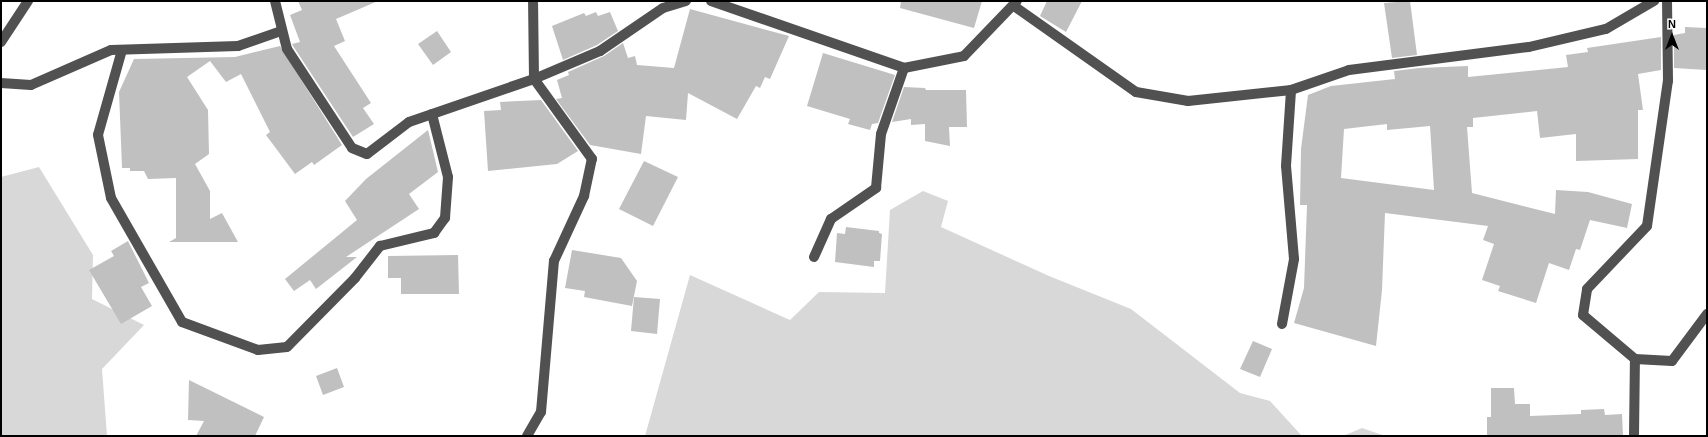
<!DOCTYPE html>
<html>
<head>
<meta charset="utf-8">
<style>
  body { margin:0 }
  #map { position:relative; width:1708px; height:437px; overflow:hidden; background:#fff; font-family:Helvetica,sans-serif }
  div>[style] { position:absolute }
  .green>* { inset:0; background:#d8d8d8 }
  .building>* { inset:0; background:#c0c0c0 }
  .minor>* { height:10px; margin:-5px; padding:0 5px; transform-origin:5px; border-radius:5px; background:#515151 }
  span { translate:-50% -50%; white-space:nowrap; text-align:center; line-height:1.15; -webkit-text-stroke:3.5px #fff; paint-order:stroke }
  .frame { position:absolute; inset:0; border:2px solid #000; pointer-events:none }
  .north { position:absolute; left:1652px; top:16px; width:40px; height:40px; -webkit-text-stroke:3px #fff; paint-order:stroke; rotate:0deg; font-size:11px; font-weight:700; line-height:16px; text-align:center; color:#000 }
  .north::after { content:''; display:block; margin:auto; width:14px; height:18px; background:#000; clip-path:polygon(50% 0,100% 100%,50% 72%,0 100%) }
</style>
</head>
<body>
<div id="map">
  <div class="green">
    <i style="clip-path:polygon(39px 167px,93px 255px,92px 299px,144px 325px,102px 369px,107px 436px,1px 436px,1px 177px)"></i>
    <i style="clip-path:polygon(923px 191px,948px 201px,941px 227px,1049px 276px,1131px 309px,1240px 393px,1270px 401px,1302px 436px,645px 436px,690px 275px,790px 320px,819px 292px,885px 293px,890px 210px)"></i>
    <i style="clip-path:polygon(1362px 428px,1385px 436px,1343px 436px)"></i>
  </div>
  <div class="building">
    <i style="clip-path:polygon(298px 1px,378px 1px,336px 19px,345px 41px,334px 46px,371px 103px,363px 108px,374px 124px,353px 137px,293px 46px,292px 44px,300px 42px,290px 15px,302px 10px)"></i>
    <i style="clip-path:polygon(901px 1px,982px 1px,974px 28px,900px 8px)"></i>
    <i style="clip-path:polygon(1047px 1px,1082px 1px,1066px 32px,1040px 16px)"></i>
    <i style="clip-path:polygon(1410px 1px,1417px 55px,1392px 58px,1384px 3px)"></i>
    <i style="clip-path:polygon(690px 9px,789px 36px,770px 79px,765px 77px,760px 88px,756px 86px,737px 119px,688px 93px,686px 120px,646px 116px,641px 154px,590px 145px,556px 99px,562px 98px,557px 80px,569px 75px,568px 72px,604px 56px,623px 43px,628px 58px,635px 56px,637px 65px,674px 68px)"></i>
    <i style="clip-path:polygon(596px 12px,598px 16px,610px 12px,618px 31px,597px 45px,563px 60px,552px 26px,584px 13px,586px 16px)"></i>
    <i style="clip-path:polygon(1685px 27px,1707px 28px,1707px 70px,1674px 68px,1674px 35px,1685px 33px)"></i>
    <i style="clip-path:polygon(437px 31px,451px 52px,433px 65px,418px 44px)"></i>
    <i style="clip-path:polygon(evenodd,1661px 37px,1661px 70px,1638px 74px,1643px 110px,1638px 110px,1638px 159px,1576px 161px,1576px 134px,1540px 138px,1537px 111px,1473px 118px,1473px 127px,1467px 127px,1472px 193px,1555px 214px,1556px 190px,1588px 192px,1632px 204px,1627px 228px,1590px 220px,1580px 250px,1576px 249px,1569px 270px,1549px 263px,1536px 303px,1498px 291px,1500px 286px,1482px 280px,1494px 244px,1483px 240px,1488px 226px,1385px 213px,1382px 290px,1376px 346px,1294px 323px,1304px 288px,1307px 205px,1300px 205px,1301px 149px,1308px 95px,1331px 86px,1395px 79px,1394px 71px,1419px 68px,1468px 66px,1468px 77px,1568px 67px,1566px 55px,1588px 52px,1587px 48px,1661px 37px,1387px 124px,1387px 130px,1430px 126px,1434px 190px,1341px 178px,1344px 129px,1387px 124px)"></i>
    <i style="clip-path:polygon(280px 46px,342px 145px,314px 165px,312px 162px,295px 174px,266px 135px,270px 132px,241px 74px,226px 82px,210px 61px,187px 77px,208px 110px,209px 154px,195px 164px,210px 191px,210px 219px,222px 213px,238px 242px,169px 242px,176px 238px,176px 178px,148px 179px,144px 171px,130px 171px,130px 168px,122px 168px,119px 92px,134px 59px,235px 57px)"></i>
    <i style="clip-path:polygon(823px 53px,895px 75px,878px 123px,872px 124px,870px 130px,848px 124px,850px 119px,807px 106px)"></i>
    <i style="clip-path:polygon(904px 87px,925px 88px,926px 90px,966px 90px,967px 127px,949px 127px,950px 146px,925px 141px,925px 124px,911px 125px,911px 119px,892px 122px)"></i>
    <i style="clip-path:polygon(541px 100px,578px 151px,557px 164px,488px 171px,484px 111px,501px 110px,500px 102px)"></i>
    <i style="clip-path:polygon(428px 130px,438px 172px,409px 194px,419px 209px,346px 257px,357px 257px,316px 289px,310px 280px,294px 291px,285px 279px,357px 220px,345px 201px,366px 179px)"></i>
    <i style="clip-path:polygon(644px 161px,678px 177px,653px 226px,619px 209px)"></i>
    <i style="clip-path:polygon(846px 227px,879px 231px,879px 233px,882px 234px,880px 261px,874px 261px,874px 267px,835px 262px,837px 233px,845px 234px)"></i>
    <i style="clip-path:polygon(128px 241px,149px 283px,141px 287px,152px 306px,121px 324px,89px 270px,114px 256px,111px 251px)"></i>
    <i style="clip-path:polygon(572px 250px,621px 258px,637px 281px,632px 306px,584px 297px,585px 291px,565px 288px)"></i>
    <i style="clip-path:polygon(458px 255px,459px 294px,401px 294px,401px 278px,388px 278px,388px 256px)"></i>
    <i style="clip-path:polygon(634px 297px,660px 299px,657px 334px,631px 331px)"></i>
    <i style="clip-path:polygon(1253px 341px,1272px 349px,1260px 377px,1240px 369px)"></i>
    <i style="clip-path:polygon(337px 368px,344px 387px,323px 395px,316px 376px)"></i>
    <i style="clip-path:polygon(189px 380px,264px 417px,255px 436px,196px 436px,204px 421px,188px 420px)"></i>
    <i style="clip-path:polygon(1491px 388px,1514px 388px,1515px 404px,1530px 404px,1530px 416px,1581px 414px,1581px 410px,1604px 409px,1605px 415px,1622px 414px,1623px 436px,1487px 436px,1487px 417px,1491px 417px)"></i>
  </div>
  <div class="minor">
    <i style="left:275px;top:1px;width:49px;rotate:76deg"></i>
    <i style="left:287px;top:49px;width:118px;rotate:56.7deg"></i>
    <i style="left:352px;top:148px;width:16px;rotate:22deg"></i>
    <i style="left:367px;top:154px;width:53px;rotate:-37.3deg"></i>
    <i style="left:409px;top:122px;width:132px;rotate:-19deg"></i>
    <i style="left:534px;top:79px;width:72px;rotate:-23deg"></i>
    <i style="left:600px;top:51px;width:76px;rotate:-34.3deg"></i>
    <i style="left:663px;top:8px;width:24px;rotate:-17deg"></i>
    <i style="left:711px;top:1px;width:204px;rotate:19.1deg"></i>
    <i style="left:904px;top:68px;width:61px;rotate:-11.3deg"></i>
    <i style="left:964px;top:56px;width:76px;rotate:-46.1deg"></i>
    <i style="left:1014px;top:6px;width:149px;rotate:35.2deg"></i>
    <i style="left:1136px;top:92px;width:53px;rotate:9.8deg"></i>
    <i style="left:1188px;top:101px;width:104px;rotate:-6.1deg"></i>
    <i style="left:1291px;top:90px;width:61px;rotate:-19deg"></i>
    <i style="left:1349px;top:70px;width:181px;rotate:-7.3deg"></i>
    <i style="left:1529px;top:47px;width:79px;rotate:-13.2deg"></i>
    <i style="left:1606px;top:29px;width:56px;rotate:-30.3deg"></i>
    <i style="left:1px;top:42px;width:49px;rotate:-56.6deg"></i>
    <i style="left:122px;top:50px;width:88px;rotate:105.8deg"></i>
    <i style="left:98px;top:135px;width:64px;rotate:78.3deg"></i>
    <i style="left:111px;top:198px;width:143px;rotate:60.2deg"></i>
    <i style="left:182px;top:322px;width:81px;rotate:20.2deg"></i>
    <i style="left:258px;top:350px;width:29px;rotate:-6deg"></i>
    <i style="left:287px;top:347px;width:97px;rotate:-45.4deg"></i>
    <i style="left:355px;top:278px;width:41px;rotate:-52deg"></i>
    <i style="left:380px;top:246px;width:56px;rotate:-13.5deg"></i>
    <i style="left:434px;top:233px;width:19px;rotate:-54deg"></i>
    <i style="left:445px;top:218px;width:41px;rotate:-85.8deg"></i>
    <i style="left:448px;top:177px;width:65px;rotate:-104.3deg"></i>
    <i style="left:1px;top:83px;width:30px;rotate:4deg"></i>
    <i style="left:31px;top:85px;width:87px;rotate:-23.6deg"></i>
    <i style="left:111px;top:50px;width:127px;rotate:-1.8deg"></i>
    <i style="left:238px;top:46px;width:46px;rotate:-19.2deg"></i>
    <i style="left:814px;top:257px;width:42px;rotate:-65.9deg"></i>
    <i style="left:831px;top:219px;width:55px;rotate:-34.6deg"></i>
    <i style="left:876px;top:188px;width:54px;rotate:-84.7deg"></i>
    <i style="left:881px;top:134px;width:70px;rotate:-70.8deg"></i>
    <i style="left:1282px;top:324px;width:66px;rotate:-79.5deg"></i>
    <i style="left:1294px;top:259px;width:93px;rotate:-94.9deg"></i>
    <i style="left:1286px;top:166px;width:76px;rotate:-86.2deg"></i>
    <i style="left:1635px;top:359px;width:37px;rotate:3deg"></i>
    <i style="left:1672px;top:361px;width:59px;rotate:-53.3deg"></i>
    <i style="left:527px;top:436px;width:28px;rotate:-60deg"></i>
    <i style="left:541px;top:412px;width:152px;rotate:-85.1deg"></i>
    <i style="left:554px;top:261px;width:72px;rotate:-65.2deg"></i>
    <i style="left:584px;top:196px;width:38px;rotate:-78deg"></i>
    <i style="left:592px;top:159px;width:99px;rotate:-125.9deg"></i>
    <i style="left:534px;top:79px;width:78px;rotate:-90.7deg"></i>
    <i style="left:1634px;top:436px;width:77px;rotate:-89.3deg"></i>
    <i style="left:1635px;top:359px;width:68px;rotate:-139.8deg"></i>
    <i style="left:1583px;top:315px;width:26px;rotate:-81deg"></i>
    <i style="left:1587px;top:289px;width:87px;rotate:-46.4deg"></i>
    <i style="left:1647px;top:226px;width:147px;rotate:-81.8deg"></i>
    <i style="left:1668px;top:81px;width:80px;rotate:-90.7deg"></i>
  </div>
  <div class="frame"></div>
  <div class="north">N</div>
</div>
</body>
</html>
